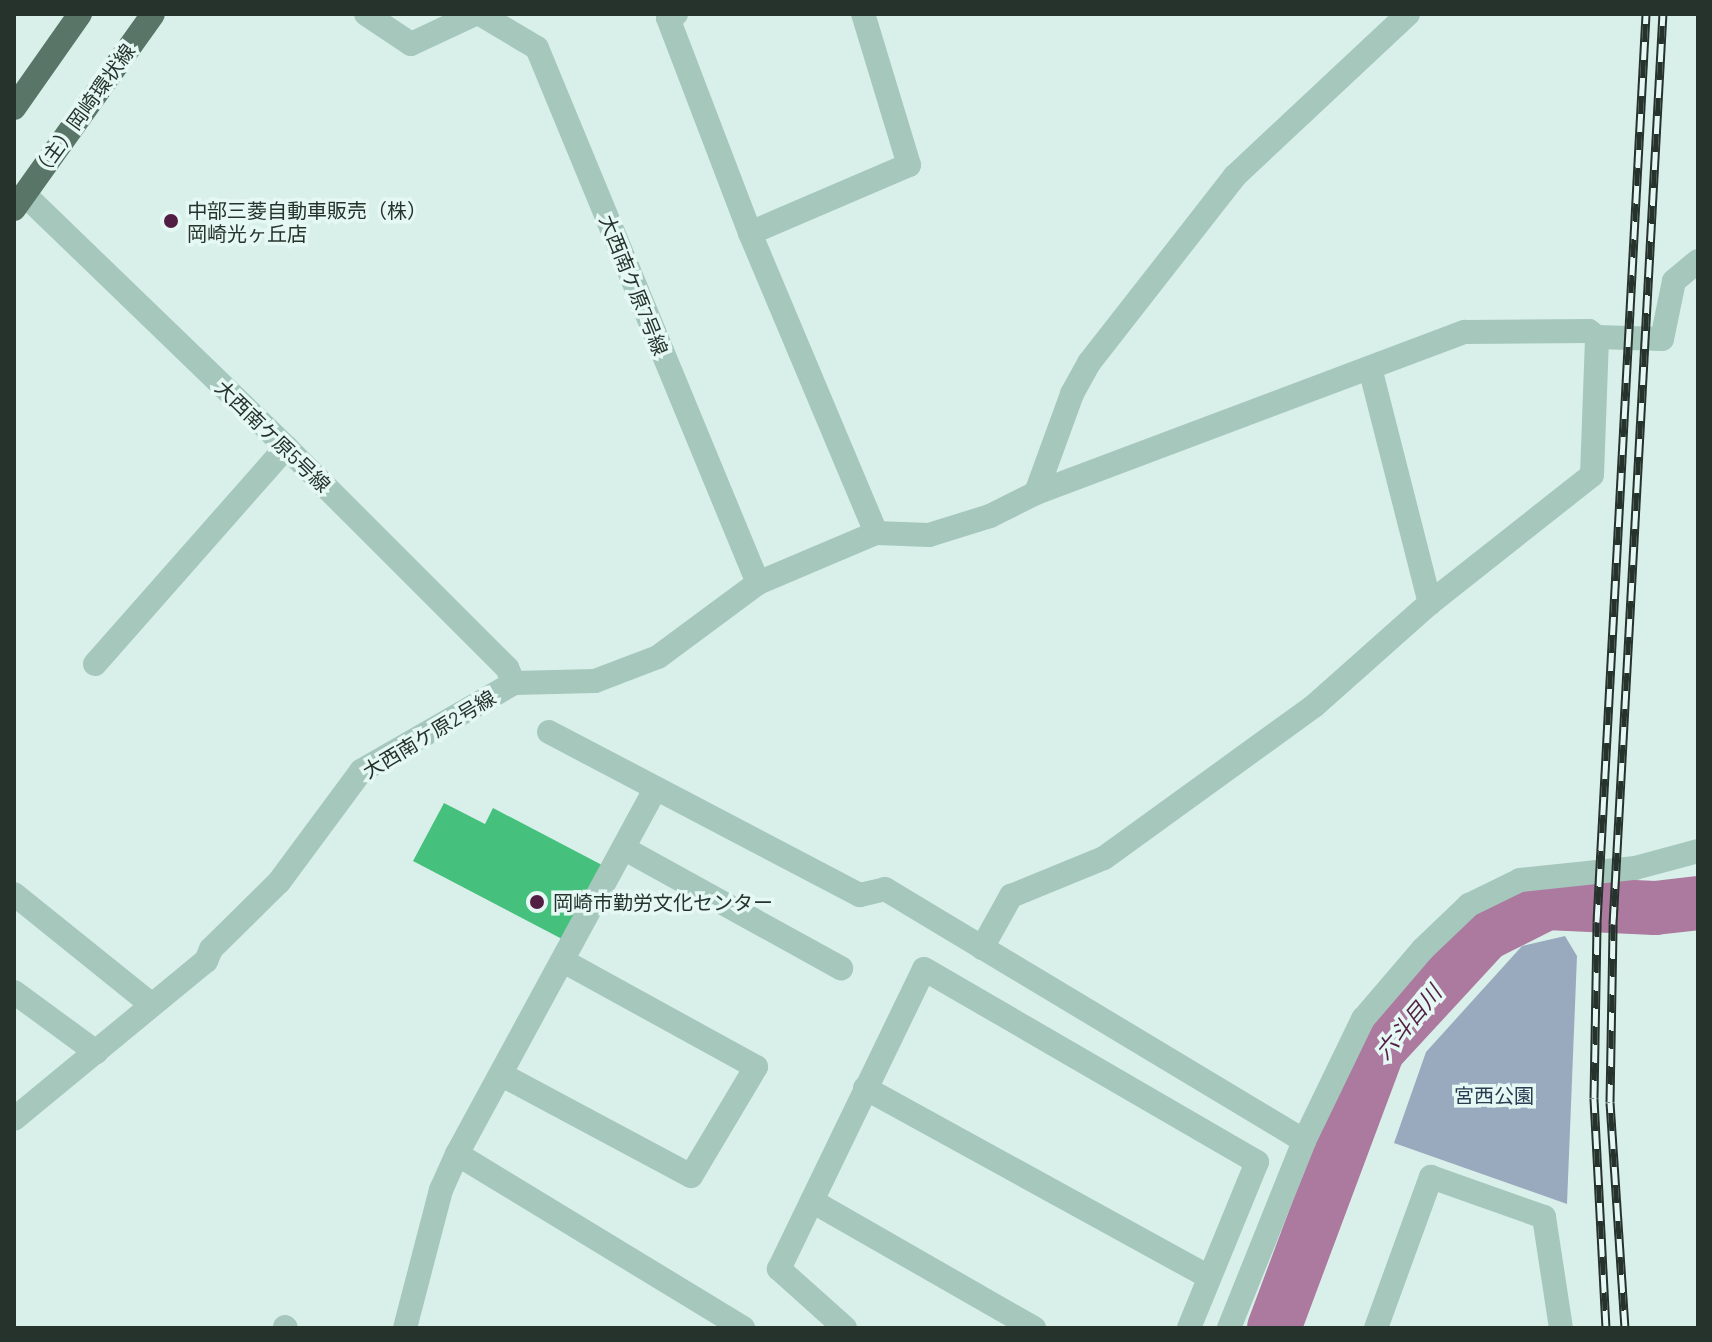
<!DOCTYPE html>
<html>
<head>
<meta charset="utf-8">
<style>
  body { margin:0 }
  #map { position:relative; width:1712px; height:1342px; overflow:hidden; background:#d9f0ea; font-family:Barlow,"Noto Sans JP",sans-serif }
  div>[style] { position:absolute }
  .green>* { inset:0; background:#9aaabe }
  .river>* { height:54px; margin:-27px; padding:0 27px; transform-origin:27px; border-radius:27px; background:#ac799f }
  .building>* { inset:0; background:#46c17d }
  .minor>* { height:24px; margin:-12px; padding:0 12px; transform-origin:12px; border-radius:12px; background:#a6c7bc }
  .major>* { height:24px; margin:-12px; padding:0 12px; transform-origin:12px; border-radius:12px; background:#587568 }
  .rail>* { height:9px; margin-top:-4.5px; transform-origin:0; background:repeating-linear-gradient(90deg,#e5f8f3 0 18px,#26332d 0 36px); box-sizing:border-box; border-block:2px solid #26332d }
  .dots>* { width:22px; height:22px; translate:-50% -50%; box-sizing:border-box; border:4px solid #e5f8f3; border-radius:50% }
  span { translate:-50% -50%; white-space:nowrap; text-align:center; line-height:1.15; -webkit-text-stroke:7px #e5f8f3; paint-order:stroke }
  .street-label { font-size:20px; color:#26332d }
  .poi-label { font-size:20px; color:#26332d }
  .left { translate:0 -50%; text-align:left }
  .park-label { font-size:20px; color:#2b3b51 }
  .water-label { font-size:22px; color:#531e44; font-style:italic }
  .frame { position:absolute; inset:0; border:16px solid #26332d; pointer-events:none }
</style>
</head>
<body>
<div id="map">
  <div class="green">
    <i style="clip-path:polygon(1565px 936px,1577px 956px,1567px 1204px,1394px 1143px,1426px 1052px,1522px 946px)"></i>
  </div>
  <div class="river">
    <i style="left:1274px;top:1328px;width:297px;rotate:-69.5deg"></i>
    <i style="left:1378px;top:1050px;width:158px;rotate:-47.3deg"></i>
    <i style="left:1485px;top:934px;width:69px;rotate:-26.6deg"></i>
    <i style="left:1547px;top:903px;width:108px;rotate:2.7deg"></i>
    <i style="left:1655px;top:908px;width:43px;rotate:-6.6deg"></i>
  </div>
  <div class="building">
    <i style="clip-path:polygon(444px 803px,485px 824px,493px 808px,602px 865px,562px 939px,413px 861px)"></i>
  </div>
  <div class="minor">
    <i style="left:366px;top:14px;width:54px;rotate:33.7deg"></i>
    <i style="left:411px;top:44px;width:71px;rotate:-25.1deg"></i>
    <i style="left:480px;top:14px;width:66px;rotate:30.8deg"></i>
    <i style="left:537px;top:48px;width:579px;rotate:67.56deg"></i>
    <i style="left:676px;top:14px;width:9px;rotate:153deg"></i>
    <i style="left:668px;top:18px;width:230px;rotate:69.1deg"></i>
    <i style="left:750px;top:233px;width:325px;rotate:67.2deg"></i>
    <i style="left:1408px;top:14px;width:237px;rotate:136.9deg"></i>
    <i style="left:1235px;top:176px;width:237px;rotate:128deg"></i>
    <i style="left:1089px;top:363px;width:35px;rotate:119deg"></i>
    <i style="left:1072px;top:394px;width:105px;rotate:110deg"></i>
    <i style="left:1036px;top:493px;width:458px;rotate:-20.6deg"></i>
    <i style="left:1465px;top:332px;width:124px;rotate:-0.5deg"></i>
    <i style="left:1589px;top:331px;width:10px;rotate:37deg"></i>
    <i style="left:1597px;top:337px;width:65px;rotate:1.8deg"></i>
    <i style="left:1662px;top:339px;width:59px;rotate:-78.3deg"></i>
    <i style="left:1674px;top:281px;width:31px;rotate:-40deg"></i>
    <i style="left:24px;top:194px;width:364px;rotate:44deg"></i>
    <i style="left:286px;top:447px;width:313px;rotate:45deg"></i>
    <i style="left:507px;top:668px;width:17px;rotate:65deg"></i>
    <i style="left:750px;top:233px;width:173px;rotate:-23.2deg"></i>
    <i style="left:909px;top:165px;width:158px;rotate:-106.9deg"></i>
    <i style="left:1370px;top:368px;width:243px;rotate:75.7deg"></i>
    <i style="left:95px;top:664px;width:289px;rotate:-48.6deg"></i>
    <i style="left:549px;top:732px;width:351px;rotate:27.7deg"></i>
    <i style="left:860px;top:895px;width:26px;rotate:-13deg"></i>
    <i style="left:885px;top:889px;width:489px;rotate:31deg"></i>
    <i style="left:625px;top:849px;width:247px;rotate:28.9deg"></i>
    <i style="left:14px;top:894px;width:176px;rotate:38.8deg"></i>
    <i style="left:982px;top:948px;width:60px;rotate:-60.9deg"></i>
    <i style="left:1011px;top:896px;width:100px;rotate:-22.2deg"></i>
    <i style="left:1104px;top:858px;width:259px;rotate:-35.9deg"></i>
    <i style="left:1314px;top:706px;width:155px;rotate:-41.6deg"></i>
    <i style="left:1430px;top:603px;width:206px;rotate:-38.3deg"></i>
    <i style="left:1592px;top:475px;width:138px;rotate:-87.9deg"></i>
    <i style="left:14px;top:992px;width:102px;rotate:36.2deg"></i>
    <i style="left:502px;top:1075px;width:214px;rotate:28.1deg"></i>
    <i style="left:691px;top:1176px;width:127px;rotate:-59.2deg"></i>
    <i style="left:756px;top:1067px;width:220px;rotate:-151.2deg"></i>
    <i style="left:865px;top:1088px;width:393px;rotate:28.8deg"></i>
    <i style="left:14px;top:1119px;width:249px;rotate:-39.5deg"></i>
    <i style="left:206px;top:961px;width:13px;rotate:-67deg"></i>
    <i style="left:211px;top:949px;width:95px;rotate:-44.6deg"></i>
    <i style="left:279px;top:882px;width:138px;rotate:-53.5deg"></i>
    <i style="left:361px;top:771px;width:177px;rotate:-29.9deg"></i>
    <i style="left:514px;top:683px;width:81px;rotate:-1.4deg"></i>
    <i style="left:595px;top:681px;width:67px;rotate:-20.9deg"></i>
    <i style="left:658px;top:657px;width:124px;rotate:-36.5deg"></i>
    <i style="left:758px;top:583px;width:128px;rotate:-23deg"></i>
    <i style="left:876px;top:533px;width:53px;rotate:2.2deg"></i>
    <i style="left:929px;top:535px;width:64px;rotate:-17.3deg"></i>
    <i style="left:990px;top:516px;width:51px;rotate:-26.6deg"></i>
    <i style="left:457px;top:1154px;width:335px;rotate:31.3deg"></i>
    <i style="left:812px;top:1201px;width:256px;rotate:29.8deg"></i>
    <i style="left:285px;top:1327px;width:1px;rotate:45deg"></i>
    <i style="left:405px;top:1328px;width:143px;rotate:-75.4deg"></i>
    <i style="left:441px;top:1190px;width:39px;rotate:-66deg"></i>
    <i style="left:457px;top:1154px;width:414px;rotate:-61.5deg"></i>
    <i style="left:845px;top:1328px;width:89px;rotate:-138.2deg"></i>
    <i style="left:779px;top:1269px;width:333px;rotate:-64.2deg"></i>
    <i style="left:924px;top:969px;width:385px;rotate:30.1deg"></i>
    <i style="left:1257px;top:1162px;width:179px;rotate:112.3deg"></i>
    <i style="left:1229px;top:1328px;width:201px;rotate:-68.1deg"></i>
    <i style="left:1304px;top:1141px;width:136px;rotate:-64.2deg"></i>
    <i style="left:1363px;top:1019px;width:92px;rotate:-49.4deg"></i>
    <i style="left:1423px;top:949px;width:64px;rotate:-43.7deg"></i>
    <i style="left:1469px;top:905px;width:57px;rotate:-26.1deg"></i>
    <i style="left:1520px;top:880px;width:116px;rotate:-6deg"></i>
    <i style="left:1635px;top:868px;width:65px;rotate:-15.1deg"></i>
    <i style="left:1376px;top:1328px;width:161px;rotate:-70deg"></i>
    <i style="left:1431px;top:1177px;width:120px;rotate:19.5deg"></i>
    <i style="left:1544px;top:1217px;width:112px;rotate:81.3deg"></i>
  </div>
  <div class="major">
    <i style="left:14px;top:108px;width:115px;rotate:-54.9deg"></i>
    <i style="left:14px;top:209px;width:239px;rotate:-54.5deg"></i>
  </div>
  <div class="rail">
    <i style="left:1606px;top:1328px;width:230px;rotate:-93deg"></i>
    <i style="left:1594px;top:1098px;width:176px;rotate:-89deg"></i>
    <i style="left:1597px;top:922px;width:909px;rotate:-86.91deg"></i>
    <i style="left:1625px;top:1328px;width:226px;rotate:-93.8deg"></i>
    <i style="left:1610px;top:1102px;width:178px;rotate:-89deg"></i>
    <i style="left:1613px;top:924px;width:911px;rotate:-86.86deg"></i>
  </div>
  <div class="dots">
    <i style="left:171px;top:221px;background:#531e44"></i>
    <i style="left:537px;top:902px;background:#531e44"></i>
  </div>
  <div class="street-label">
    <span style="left:83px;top:111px;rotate:-54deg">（主）岡崎環状線</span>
    <span style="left:634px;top:285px;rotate:68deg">大西南ケ原7号線</span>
    <span style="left:273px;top:436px;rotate:44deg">大西南ケ原5号線</span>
    <span style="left:429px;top:734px;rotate:-31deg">大西南ケ原2号線</span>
  </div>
  <div class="poi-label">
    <span class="left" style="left:187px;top:222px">中部三菱自動車販売（株）<br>岡崎光ヶ丘店</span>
    <span class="left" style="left:553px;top:902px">岡崎市勤労文化センター</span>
  </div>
  <div class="park-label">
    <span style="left:1494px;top:1095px">宮西公園</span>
  </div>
  <div class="water-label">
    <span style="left:1408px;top:1022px;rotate:-50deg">六斗目川</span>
  </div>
  <div class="frame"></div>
</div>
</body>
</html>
